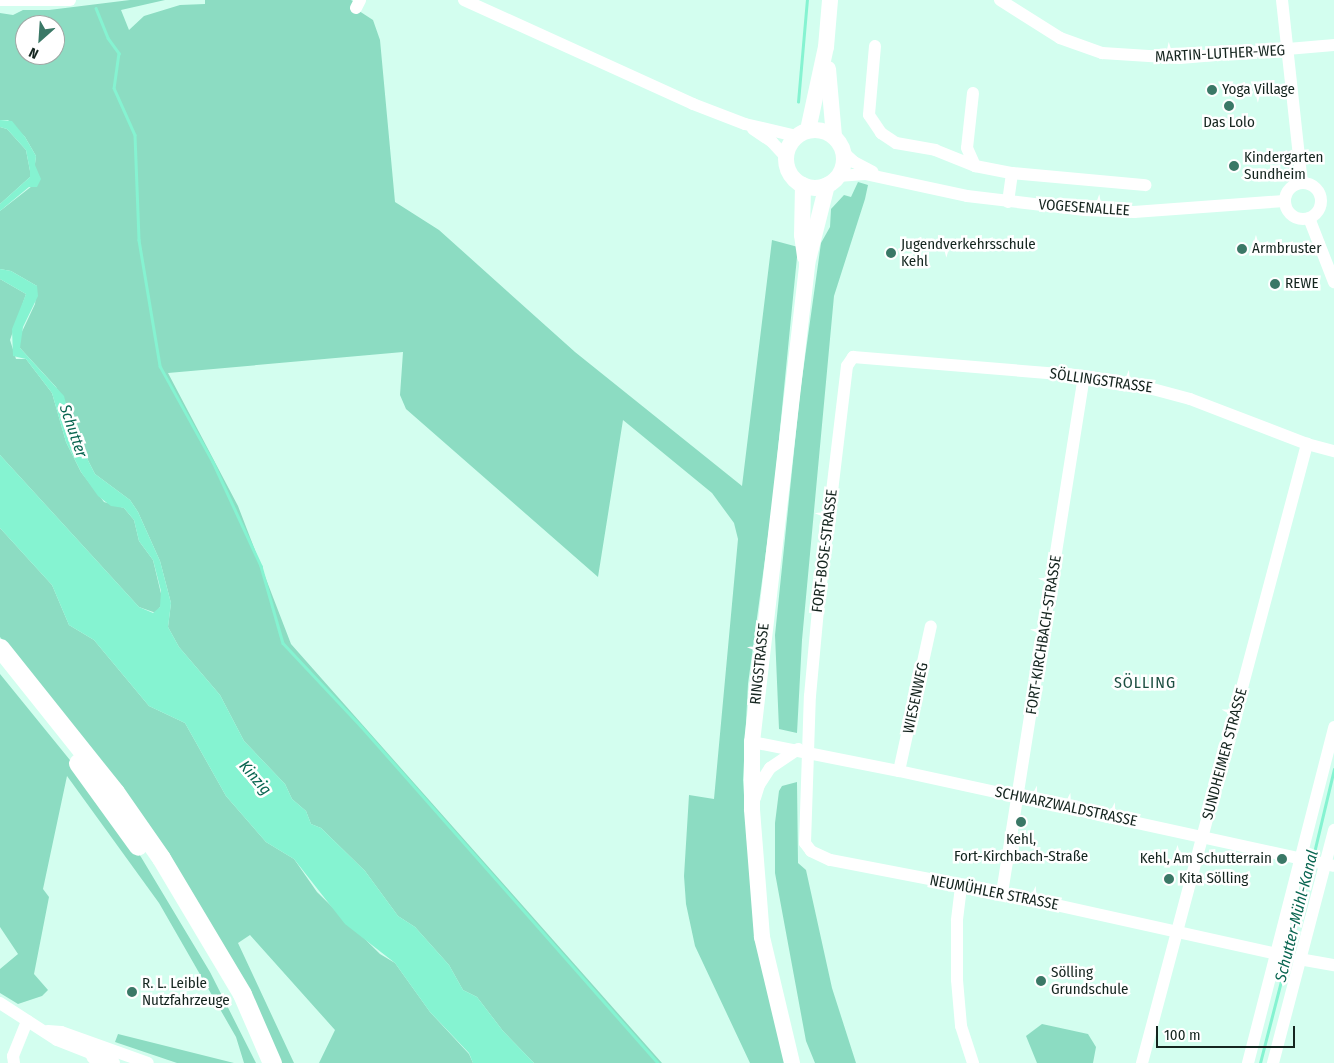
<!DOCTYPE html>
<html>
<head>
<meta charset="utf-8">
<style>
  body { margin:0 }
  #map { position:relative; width:1334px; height:1063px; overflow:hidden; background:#d3feef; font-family:"Fira Sans Condensed",sans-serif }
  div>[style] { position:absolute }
  .green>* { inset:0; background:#8cdcc2 }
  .water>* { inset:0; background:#85f3d1 }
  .stream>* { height:2.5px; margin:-1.25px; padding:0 1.25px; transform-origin:1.25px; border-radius:1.25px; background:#85f3d1 }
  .minor>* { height:12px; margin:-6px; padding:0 6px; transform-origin:6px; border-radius:6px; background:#fff }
  .minor>.ring { margin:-6px; padding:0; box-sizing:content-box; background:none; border:12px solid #fff; border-radius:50% }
  .major>* { height:16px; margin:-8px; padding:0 8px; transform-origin:8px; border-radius:8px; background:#fff }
  .major>.ring { margin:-8px; padding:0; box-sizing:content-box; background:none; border:16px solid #fff; border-radius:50% }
  .highway>* { height:19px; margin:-9.5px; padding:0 9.5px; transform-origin:9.5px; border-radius:9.5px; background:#fff }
  .dots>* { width:14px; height:14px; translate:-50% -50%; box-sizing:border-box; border:2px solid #fff; border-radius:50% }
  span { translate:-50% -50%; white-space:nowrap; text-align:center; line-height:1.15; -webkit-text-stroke:5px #fff; paint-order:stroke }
  .street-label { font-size:15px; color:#15251f }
  .poi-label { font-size:15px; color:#15251f }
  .left { translate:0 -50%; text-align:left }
  .right { translate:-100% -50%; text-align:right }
  .water-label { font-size:16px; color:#0a6651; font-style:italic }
  .neighbourhood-label { font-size:16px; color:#1c4f41; letter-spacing:1px }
  .north { position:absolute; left:15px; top:15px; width:50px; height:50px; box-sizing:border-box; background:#fff; border:1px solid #a1a8a5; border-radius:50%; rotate:206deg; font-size:14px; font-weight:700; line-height:20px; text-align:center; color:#15251f }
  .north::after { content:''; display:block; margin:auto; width:18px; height:22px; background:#3a7866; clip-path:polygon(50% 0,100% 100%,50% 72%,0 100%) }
  .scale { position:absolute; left:1156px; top:1026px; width:139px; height:22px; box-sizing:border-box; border:2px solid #15251f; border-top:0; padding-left:6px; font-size:15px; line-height:18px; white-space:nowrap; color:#15251f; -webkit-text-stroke:4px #fff; paint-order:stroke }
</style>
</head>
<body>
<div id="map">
  <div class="green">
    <i style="clip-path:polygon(evenodd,130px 0,165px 0,121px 10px,129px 30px,144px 16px,180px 5px,205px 4px,205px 0,351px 0,358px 4px,356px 9px,373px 20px,380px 40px,395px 202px,439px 230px,575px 352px,742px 486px,772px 240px,798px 247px,773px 500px,748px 684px,743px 780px,747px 841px,788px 1063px,750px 1063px,695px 946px,686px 904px,684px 876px,689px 795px,714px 799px,738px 539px,734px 523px,712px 493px,623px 420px,598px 577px,406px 409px,400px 395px,403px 352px,168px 373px,238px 506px,291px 644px,662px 1063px,534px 1063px,503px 1031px,477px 997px,463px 990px,449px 965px,415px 927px,398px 916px,365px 871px,321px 828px,311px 824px,306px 811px,292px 799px,285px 784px,244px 741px,220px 695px,179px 647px,168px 627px,171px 603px,160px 561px,138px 512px,130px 500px,95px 474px,73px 431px,69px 409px,56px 387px,20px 348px,19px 338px,35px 304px,37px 286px,11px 271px,0 269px,0 211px,32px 186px,36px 156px,25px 137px,8px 120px,0 120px,0 13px,13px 15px,23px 10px,49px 10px,130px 0,25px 25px,55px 25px,55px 55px,25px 55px,25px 25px)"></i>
    <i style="clip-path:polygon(0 127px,7px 129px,26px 150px,30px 171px,30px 177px,0 204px)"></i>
    <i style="clip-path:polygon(858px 182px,868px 185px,865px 199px,834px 296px,802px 640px,797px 733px,779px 729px,775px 635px,800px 393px,821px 243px,830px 227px,831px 209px,844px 195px,851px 197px)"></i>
    <i style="clip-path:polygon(0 279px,26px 294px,10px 340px,16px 359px,26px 359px,52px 393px,66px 442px,81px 472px,104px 502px,124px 508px,134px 520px,139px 541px,153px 560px,163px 602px,156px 613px,139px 607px,0 455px)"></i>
    <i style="clip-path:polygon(0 528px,52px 585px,69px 625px,94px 640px,149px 706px,185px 723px,226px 796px,266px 842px,294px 859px,317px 892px,380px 954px,395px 963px,430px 1012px,469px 1054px,473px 1063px,319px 1063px,335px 1030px,250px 935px,238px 943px,294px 1063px,282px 1063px,46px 692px,0 637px)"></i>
    <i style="clip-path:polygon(0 674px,74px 765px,141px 857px,210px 972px,256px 1063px,244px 1063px,236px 1037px,159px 903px,67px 776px,43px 889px,49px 897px,34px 974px,48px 990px,42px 996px,18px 1004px,0 993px,0 969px,18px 954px,0 927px)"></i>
    <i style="clip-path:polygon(797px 782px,798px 863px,806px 870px,832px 988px,856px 1063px,815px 1063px,806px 1041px,775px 873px,775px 823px,779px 791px,782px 786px)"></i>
    <i style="clip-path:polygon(1042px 1024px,1088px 1034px,1096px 1047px,1093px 1063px,1037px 1063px,1026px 1036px)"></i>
    <i style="clip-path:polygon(118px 1034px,234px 1063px,177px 1063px,115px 1042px)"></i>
  </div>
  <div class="water">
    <i style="clip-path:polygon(0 120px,12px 121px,25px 137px,36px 156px,35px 165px,41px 179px,37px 187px,29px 187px,0 211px,0 204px,30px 177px,30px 171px,26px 150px,7px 129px,0 127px)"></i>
    <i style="clip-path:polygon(0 269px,11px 271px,37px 286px,38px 296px,23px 327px,20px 348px,64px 396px,73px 431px,95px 474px,130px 500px,138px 512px,160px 561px,171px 603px,168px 627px,179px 647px,220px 695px,244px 741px,285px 784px,292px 799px,306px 811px,311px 824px,321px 828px,365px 871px,398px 916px,415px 927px,449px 965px,463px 990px,477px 997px,503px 1031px,534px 1063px,473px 1063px,469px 1053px,430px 1012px,395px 963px,345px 924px,294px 859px,266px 842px,226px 796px,185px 723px,149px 706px,94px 640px,69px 625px,52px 585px,0 528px,0 455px,139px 607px,153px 613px,160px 607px,161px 591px,153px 560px,139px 541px,134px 520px,124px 508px,111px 506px,98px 496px,81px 472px,66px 442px,52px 393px,26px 359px,13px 356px,12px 329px,26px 294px,0 279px)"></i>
  </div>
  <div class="stream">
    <i style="left:96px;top:8px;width:32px;rotate:68deg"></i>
    <i style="left:108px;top:38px;width:19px;rotate:54deg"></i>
    <i style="left:119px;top:53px;width:35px;rotate:98deg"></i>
    <i style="left:114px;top:88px;width:51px;rotate:65.9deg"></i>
    <i style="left:135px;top:135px;width:105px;rotate:87.8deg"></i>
    <i style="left:139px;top:240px;width:128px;rotate:80.5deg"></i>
    <i style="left:160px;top:366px;width:110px;rotate:61.1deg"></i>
    <i style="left:213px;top:462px;width:115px;rotate:65.2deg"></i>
    <i style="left:261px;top:566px;width:80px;rotate:74.1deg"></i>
    <i style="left:283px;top:643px;width:114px;rotate:46.8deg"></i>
    <i style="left:361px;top:726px;width:449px;rotate:48.6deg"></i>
    <i style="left:798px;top:102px;width:102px;rotate:-85deg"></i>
    <i style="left:1313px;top:857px;width:90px;rotate:-76.6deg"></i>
    <i style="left:1260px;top:1063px;width:204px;rotate:-75.6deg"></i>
  </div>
  <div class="minor">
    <i style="left:0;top:0;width:70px"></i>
    <i style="left:464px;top:0;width:252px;rotate:24.4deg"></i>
    <i style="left:693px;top:104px;width:56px;rotate:21deg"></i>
    <i style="left:745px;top:124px;width:52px;rotate:13.2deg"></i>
    <i style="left:1000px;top:0;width:71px;rotate:32.3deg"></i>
    <i style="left:1060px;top:38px;width:45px;rotate:19.7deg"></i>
    <i style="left:1102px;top:53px;width:78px;rotate:3.7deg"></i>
    <i style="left:1180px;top:58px;width:155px;rotate:-4.8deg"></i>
    <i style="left:1282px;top:0;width:184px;rotate:83.8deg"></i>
    <i style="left:356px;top:8px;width:9px;rotate:-63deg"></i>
    <i style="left:875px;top:46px;width:69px;rotate:95deg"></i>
    <i style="left:869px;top:115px;width:22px;rotate:56deg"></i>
    <i style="left:881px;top:133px;width:18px;rotate:34deg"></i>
    <i style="left:896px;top:143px;width:40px;rotate:10deg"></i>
    <i style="left:935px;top:150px;width:43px;rotate:21.8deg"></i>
    <i style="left:973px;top:93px;width:55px;rotate:96.2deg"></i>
    <i style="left:967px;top:148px;width:20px;rotate:66deg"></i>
    <i style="left:975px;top:166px;width:38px;rotate:11deg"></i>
    <i style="left:1012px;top:173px;width:134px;rotate:5.2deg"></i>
    <i style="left:753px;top:129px;width:23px;rotate:34deg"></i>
    <i style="left:772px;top:142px;width:21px;rotate:47deg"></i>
    <i style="left:844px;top:153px;width:13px;rotate:42deg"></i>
    <i style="left:854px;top:162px;width:21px;rotate:28deg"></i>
    <i style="left:838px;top:176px;width:27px;rotate:-4deg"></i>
    <i style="left:865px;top:174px;width:104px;rotate:12.2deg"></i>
    <i style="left:967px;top:196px;width:119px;rotate:6.8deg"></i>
    <i style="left:1085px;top:210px;width:49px;rotate:2.3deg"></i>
    <i style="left:1134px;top:212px;width:151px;rotate:-4.2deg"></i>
    <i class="ring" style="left:1285px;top:183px;width:24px;height:24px"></i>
    <i style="left:1008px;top:202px;width:29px;rotate:-82deg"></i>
    <i style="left:1309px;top:218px;width:69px;rotate:68.7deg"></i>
    <i style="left:752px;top:742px;width:150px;rotate:11.2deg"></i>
    <i style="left:899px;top:771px;width:445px;rotate:12.3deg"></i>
    <i style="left:899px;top:771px;width:148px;rotate:-77.6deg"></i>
    <i style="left:755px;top:798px;width:14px;rotate:-73deg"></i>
    <i style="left:759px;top:785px;width:20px;rotate:-57deg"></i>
    <i style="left:770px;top:768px;width:34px;rotate:-34deg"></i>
    <i style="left:961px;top:887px;width:34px;rotate:97deg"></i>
    <i style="left:957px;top:921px;width:59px;rotate:90deg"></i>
    <i style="left:957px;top:980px;width:46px;rotate:85deg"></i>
    <i style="left:961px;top:1026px;width:39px;rotate:72deg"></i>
    <i style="left:1002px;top:893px;width:523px;rotate:-80.99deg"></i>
    <i style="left:1277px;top:954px;width:282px;rotate:-167.5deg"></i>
    <i style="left:1002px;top:893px;width:175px;rotate:-169.1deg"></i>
    <i style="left:830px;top:860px;width:21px;rotate:-155deg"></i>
    <i style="left:811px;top:851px;width:10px;rotate:-127deg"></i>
    <i style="left:805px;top:843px;width:147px;rotate:-88.1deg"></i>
    <i style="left:810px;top:696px;width:87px;rotate:-84.7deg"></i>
    <i style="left:818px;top:609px;width:245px;rotate:-83.2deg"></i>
    <i style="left:847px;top:366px;width:11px;rotate:-56deg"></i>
    <i style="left:853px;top:357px;width:232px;rotate:4.7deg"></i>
    <i style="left:1084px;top:376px;width:51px;rotate:9.1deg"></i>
    <i style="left:1134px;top:384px;width:58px;rotate:15deg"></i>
    <i style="left:1190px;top:399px;width:125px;rotate:21deg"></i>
    <i style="left:1307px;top:444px;width:28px;rotate:15deg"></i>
    <i style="left:1299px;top:959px;width:36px;rotate:10deg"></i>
    <i style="left:0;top:1003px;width:68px;rotate:33deg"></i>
    <i style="left:57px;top:1040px;width:41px;rotate:21.5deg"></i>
    <i style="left:95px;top:1055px;width:11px;rotate:-38deg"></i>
    <i style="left:48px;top:1031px;width:13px;rotate:4deg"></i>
    <i style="left:61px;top:1032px;width:92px;rotate:19.6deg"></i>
    <i style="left:14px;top:1063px;width:7px;rotate:-98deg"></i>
    <i style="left:13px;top:1056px;width:38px;rotate:-68deg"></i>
    <i style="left:1142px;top:1063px;width:641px;rotate:-75.07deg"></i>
    <i style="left:1248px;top:1063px;width:347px;rotate:-75.6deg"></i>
    <i style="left:1273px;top:1063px;width:241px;rotate:-75.3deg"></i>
  </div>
  <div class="major">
    <i style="left:828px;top:69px;width:67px;rotate:84.9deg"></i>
    <i class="ring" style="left:786px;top:130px;width:42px;height:42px"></i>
    <i style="left:808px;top:130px;width:85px;rotate:-77.8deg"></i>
    <i style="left:826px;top:47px;width:47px;rotate:-85.1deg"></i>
    <i style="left:803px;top:185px;width:50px;rotate:91.1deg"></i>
    <i style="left:802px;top:235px;width:22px;rotate:82deg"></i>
    <i style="left:792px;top:1063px;width:130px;rotate:-103.4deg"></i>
    <i style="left:762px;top:937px;width:128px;rotate:-94.5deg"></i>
    <i style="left:752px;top:809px;width:67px;rotate:-90deg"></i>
    <i style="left:752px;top:742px;width:481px;rotate:-83.4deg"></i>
    <i style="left:807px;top:264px;width:81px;rotate:-75.8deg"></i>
  </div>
  <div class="highway">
    <i style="left:0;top:648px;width:184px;rotate:51.4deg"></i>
    <i style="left:115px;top:792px;width:80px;rotate:55.1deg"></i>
    <i style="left:161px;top:858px;width:158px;rotate:59.2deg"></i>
    <i style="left:242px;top:994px;width:75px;rotate:66.5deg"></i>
    <i style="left:78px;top:763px;width:102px;rotate:54.1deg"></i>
    <i style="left:95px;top:1055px;width:17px;rotate:28deg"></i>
  </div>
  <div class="dots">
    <i style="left:1212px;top:90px;background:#3a7866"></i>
    <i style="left:1229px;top:106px;background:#3a7866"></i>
    <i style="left:1234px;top:166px;background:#3a7866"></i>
    <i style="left:1242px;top:249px;background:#3a7866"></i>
    <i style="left:891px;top:253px;background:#3a7866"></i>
    <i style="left:1275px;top:284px;background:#3a7866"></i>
    <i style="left:1021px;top:822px;background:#3a7866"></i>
    <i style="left:1282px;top:859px;background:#3a7866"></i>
    <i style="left:1169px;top:879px;background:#3a7866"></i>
    <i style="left:1041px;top:981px;background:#3a7866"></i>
    <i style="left:132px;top:992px;background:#3a7866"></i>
  </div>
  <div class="street-label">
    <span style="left:1220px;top:54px;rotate:-3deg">MARTIN-LUTHER-WEG</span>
    <span style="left:1084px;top:208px;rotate:4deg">VOGESENALLEE</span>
    <span style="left:1101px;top:381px;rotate:8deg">SÖLLINGSTRASSE</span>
    <span style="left:825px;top:551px;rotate:-83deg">FORT-BOSE-STRASSE</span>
    <span style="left:1044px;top:635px;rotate:-81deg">FORT-KIRCHBACH-STRASSE</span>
    <span style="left:760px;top:664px;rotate:-84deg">RINGSTRASSE</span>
    <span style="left:916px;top:698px;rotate:-78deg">WIESENWEG</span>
    <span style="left:1225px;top:754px;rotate:-75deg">SUNDHEIMER STRASSE</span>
    <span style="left:1066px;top:807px;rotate:12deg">SCHWARZWALDSTRASSE</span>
    <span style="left:994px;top:893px;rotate:11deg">NEUMÜHLER STRASSE</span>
  </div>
  <div class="poi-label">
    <span class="left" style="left:1222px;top:90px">Yoga Village</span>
    <span style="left:1229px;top:123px">Das Lolo</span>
    <span class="left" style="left:1244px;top:166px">Kindergarten<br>Sundheim</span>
    <span class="left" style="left:901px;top:253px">Jugendverkehrsschule<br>Kehl</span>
    <span class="left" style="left:1252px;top:249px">Armbruster</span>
    <span class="left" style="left:1285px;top:284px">REWE</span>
    <span style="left:1021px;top:848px">Kehl,<br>Fort-Kirchbach-Straße</span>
    <span class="right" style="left:1272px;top:859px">Kehl, Am Schutterrain</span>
    <span class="left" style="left:1179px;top:879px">Kita Sölling</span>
    <span class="left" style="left:1051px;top:981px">Sölling<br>Grundschule</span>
    <span class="left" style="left:142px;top:992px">R. L. Leible<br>Nutzfahrzeuge</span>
  </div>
  <div class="water-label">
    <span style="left:73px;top:431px;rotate:71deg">Schutter</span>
    <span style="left:255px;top:778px;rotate:49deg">Kinzig</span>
    <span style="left:1297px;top:916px;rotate:-76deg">Schutter-Mühl-Kanal</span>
  </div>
  <div class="neighbourhood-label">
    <span style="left:1145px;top:683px">SÖLLING</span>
  </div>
  <div class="north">N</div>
  <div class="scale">100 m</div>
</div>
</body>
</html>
